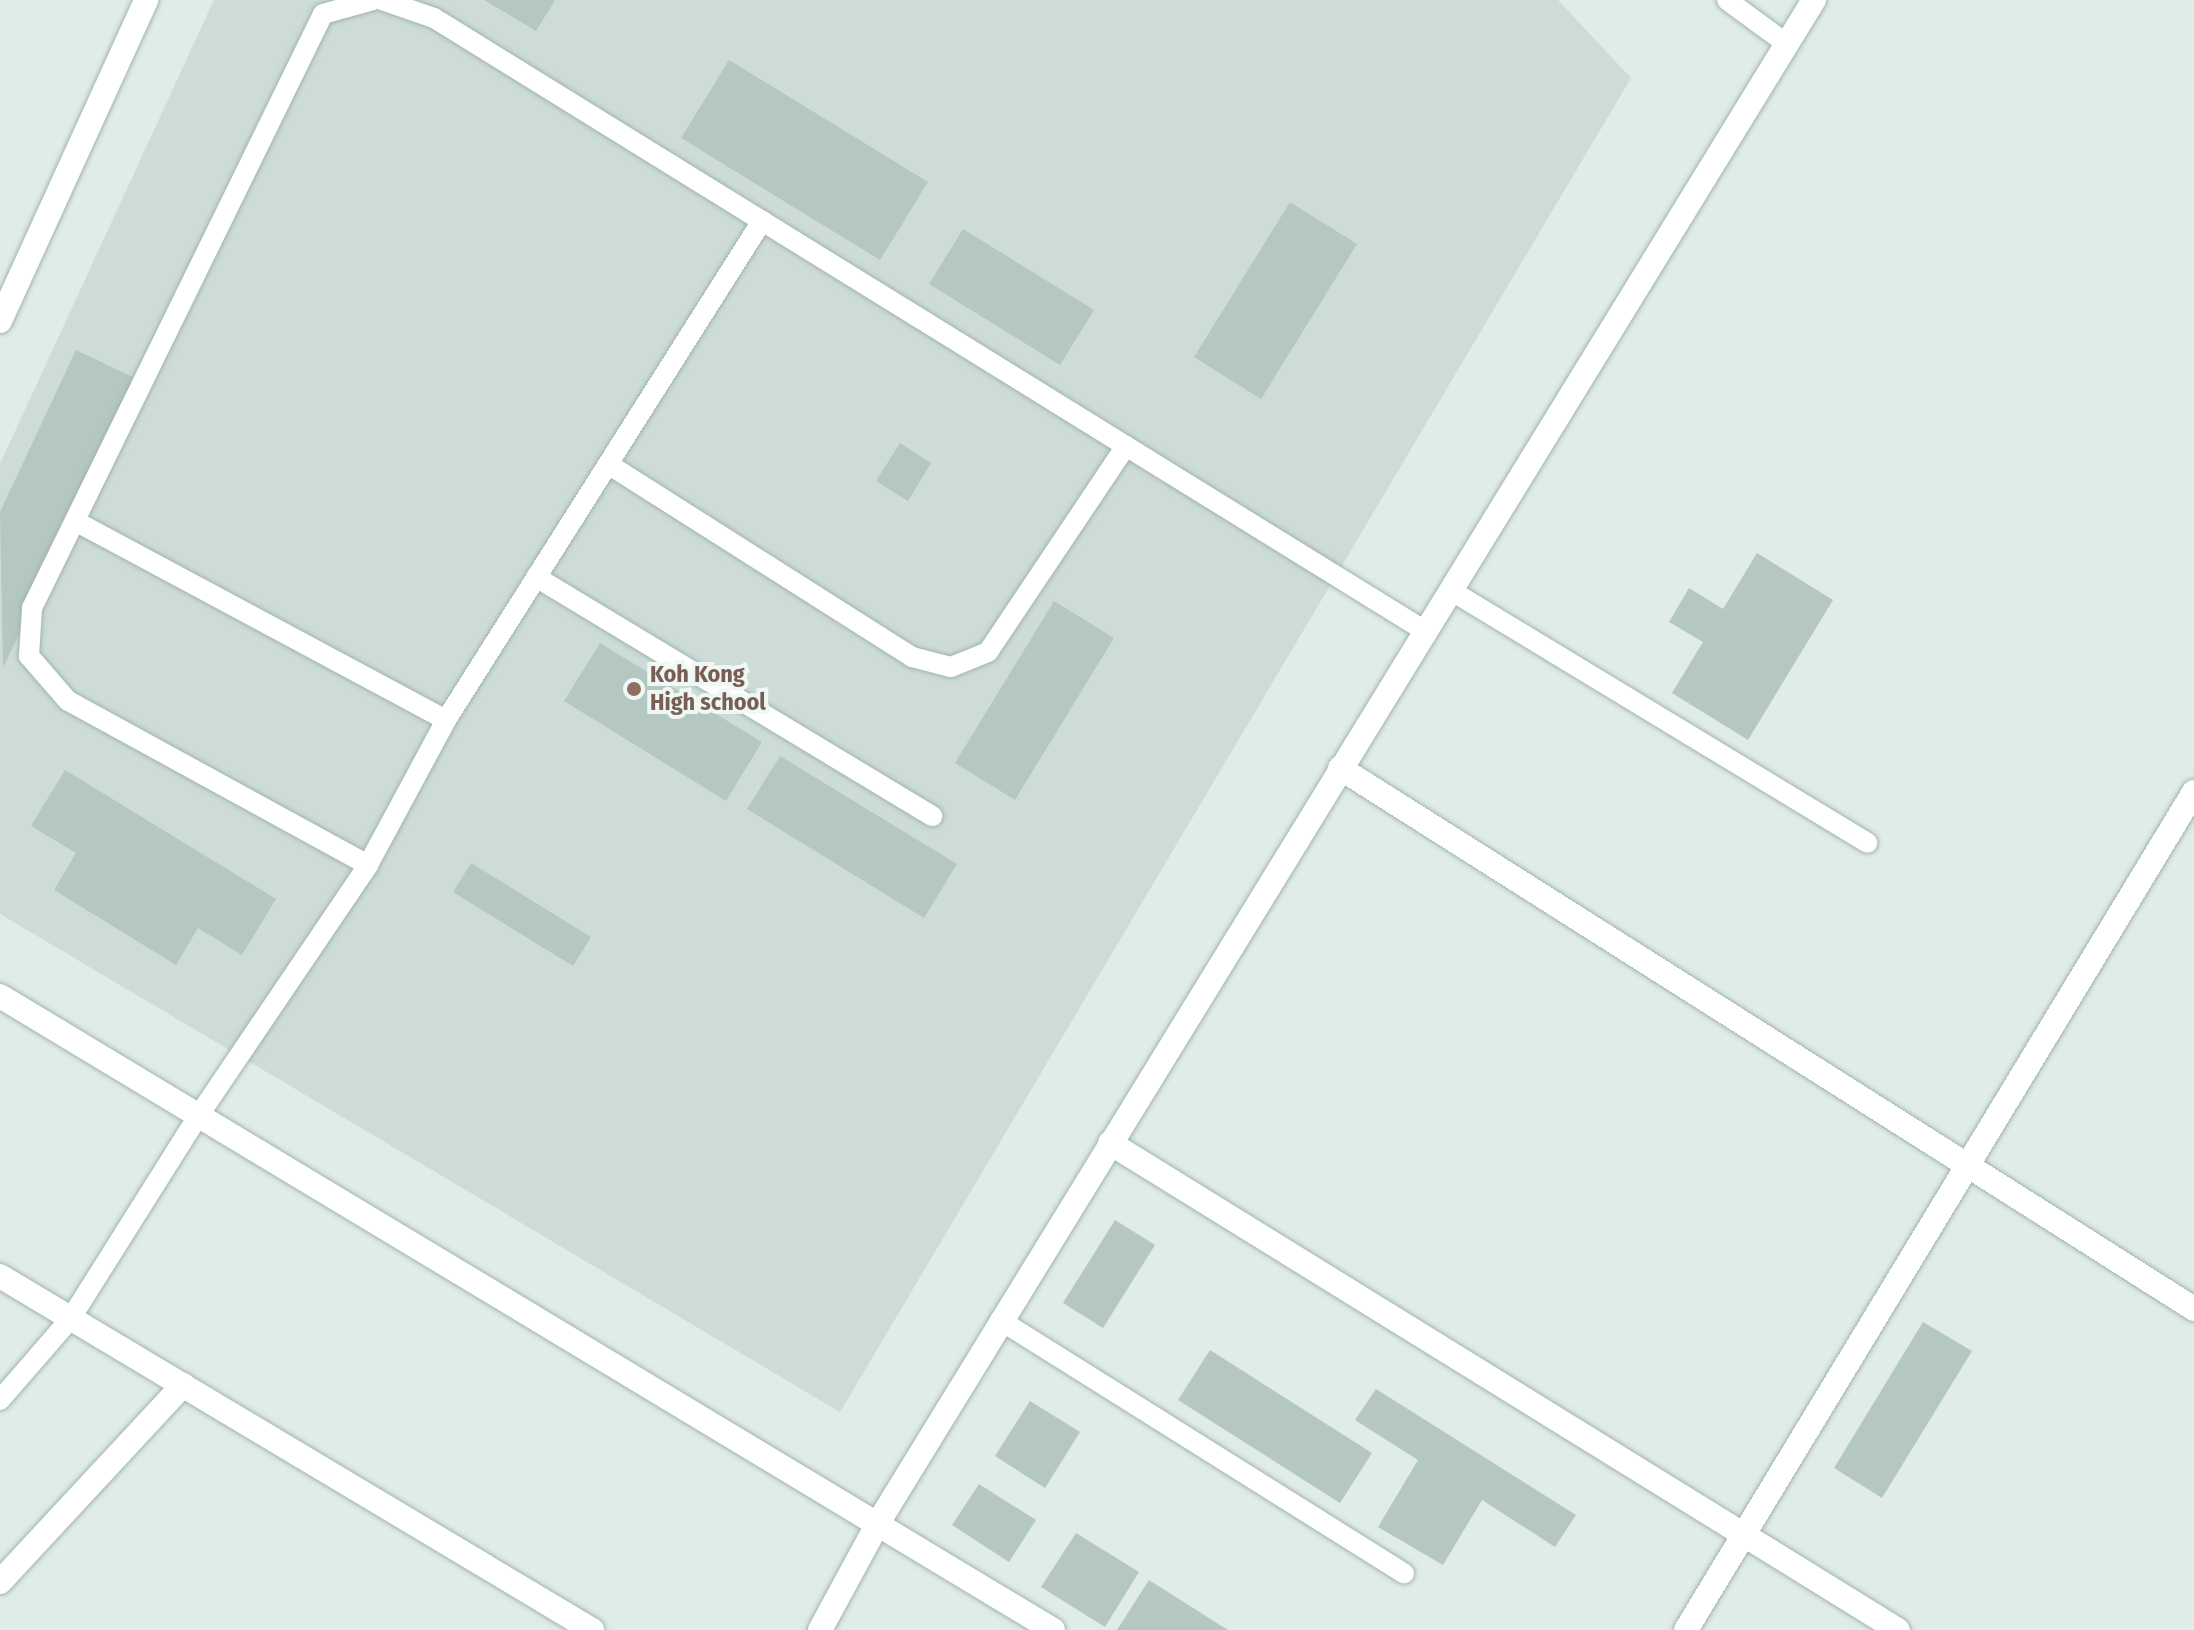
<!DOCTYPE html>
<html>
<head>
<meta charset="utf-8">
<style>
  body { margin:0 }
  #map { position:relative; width:2194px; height:1630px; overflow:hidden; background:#dfece7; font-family:"Fira Sans Condensed",sans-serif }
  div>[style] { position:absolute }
  .built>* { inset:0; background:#cddcd7 }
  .building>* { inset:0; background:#b4c7c1 }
  .roads { filter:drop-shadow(0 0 2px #a1b4af) drop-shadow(0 0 2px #a1b4af) }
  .lane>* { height:20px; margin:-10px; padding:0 10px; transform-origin:10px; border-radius:10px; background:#fff }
  .street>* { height:24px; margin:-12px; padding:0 12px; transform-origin:12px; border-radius:12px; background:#fff }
  .secondary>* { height:24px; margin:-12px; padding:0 12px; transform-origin:12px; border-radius:12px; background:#fff }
  .dots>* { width:22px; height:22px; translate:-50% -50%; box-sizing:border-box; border:4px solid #f0f8f5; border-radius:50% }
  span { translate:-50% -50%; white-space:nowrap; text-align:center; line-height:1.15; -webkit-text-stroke:8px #f0f8f5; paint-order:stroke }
  .education-label { font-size:24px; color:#785e54; font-weight:700 }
  .left { translate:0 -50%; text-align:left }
</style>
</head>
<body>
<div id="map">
  <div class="built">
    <i style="clip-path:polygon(214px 0,1558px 0,1631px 78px,840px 1412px,0 914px,0 464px)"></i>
  </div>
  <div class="building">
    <i style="clip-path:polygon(484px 0,555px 0,536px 31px)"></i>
    <i style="clip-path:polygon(729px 60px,928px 182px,880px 260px,681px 138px)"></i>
    <i style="clip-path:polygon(1290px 202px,1357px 244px,1261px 399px,1194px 357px)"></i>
    <i style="clip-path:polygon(963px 229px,1094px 310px,1060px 365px,929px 284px)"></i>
    <i style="clip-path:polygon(76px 350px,139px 380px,3px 668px,0 512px)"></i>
    <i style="clip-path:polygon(900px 443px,931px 463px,908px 501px,876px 481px)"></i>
    <i style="clip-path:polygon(1757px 553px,1833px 600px,1748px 740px,1672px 693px,1703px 642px,1669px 622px,1689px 588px,1723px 609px)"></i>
    <i style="clip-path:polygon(1054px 601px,1114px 638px,1015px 800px,955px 763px)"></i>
    <i style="clip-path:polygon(600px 643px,762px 742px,726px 801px,564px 701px)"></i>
    <i style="clip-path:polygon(780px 756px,957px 864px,924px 918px,747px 809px)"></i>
    <i style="clip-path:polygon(65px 770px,276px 899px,242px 955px,198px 928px,176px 965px,54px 890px,76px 853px,31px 826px)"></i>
    <i style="clip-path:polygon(471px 863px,591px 937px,573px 966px,453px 892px)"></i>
    <i style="clip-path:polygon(1115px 1220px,1155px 1245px,1103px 1328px,1063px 1303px)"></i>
    <i style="clip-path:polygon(1923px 1322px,1972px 1351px,1882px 1498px,1834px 1468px)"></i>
    <i style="clip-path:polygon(1210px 1350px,1372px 1453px,1340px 1503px,1178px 1400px)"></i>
    <i style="clip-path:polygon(1376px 1389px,1576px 1515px,1555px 1547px,1482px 1500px,1443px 1565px,1378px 1527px,1418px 1460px,1355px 1420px)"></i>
    <i style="clip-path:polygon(1030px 1401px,1080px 1432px,1045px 1488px,995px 1456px)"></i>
    <i style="clip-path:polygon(979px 1484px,1036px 1520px,1009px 1562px,952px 1525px)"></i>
    <i style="clip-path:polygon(1076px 1533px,1139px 1572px,1105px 1627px,1041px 1587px)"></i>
    <i style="clip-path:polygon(1149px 1580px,1228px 1630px,1117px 1630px)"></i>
  </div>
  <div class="roads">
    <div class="lane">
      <i style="left:382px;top:0;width:55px;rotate:19.1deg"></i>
      <i style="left:434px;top:18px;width:1165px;rotate:31.74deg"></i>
      <i style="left:1727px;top:0;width:74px;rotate:36.3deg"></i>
      <i style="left:608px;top:464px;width:360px;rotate:32.4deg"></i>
      <i style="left:912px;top:657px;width:40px;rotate:14.4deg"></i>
      <i style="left:951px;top:667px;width:40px;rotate:-22deg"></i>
      <i style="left:988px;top:652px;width:248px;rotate:-56.2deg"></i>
      <i style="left:75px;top:521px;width:421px;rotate:28.2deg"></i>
      <i style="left:536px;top:577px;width:463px;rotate:31.1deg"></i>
      <i style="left:1450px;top:590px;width:488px;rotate:31.2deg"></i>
      <i style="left:368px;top:865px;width:342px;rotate:-151.3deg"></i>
      <i style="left:68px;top:701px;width:60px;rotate:-130.9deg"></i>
      <i style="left:29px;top:656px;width:48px;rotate:-86.4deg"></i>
      <i style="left:32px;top:608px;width:661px;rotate:-63.9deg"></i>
      <i style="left:323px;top:14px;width:52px;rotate:-15.6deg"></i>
      <i style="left:1000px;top:1320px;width:477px;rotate:32.1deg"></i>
      <i style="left:0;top:1400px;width:108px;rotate:-49.1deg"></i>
      <i style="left:71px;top:1318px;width:240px;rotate:-57.8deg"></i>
      <i style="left:199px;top:1115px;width:302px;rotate:-55.9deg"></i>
      <i style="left:368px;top:865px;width:165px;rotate:-61.7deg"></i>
      <i style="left:446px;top:720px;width:591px;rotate:-57.66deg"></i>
    </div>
    <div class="street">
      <i style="left:0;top:321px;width:353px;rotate:-65.5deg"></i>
      <i style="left:1340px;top:768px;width:1011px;rotate:32.35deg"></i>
      <i style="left:1110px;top:1143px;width:926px;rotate:31.72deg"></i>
      <i style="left:878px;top:1523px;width:1788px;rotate:-58.43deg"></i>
      <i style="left:0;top:1582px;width:269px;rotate:-47.1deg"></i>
      <i style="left:1686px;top:1630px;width:980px;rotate:-58.78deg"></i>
    </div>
    <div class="secondary">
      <i style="left:0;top:996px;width:1229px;rotate:31.05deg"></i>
      <i style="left:0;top:1276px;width:690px;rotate:30.88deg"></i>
      <i style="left:820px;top:1630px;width:122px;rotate:-61.5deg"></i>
    </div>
  </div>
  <div class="dots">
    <i style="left:634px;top:689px;background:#8d6e63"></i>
  </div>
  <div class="education-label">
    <span class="left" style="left:650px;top:689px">Koh Kong<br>High school</span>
  </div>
</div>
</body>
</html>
